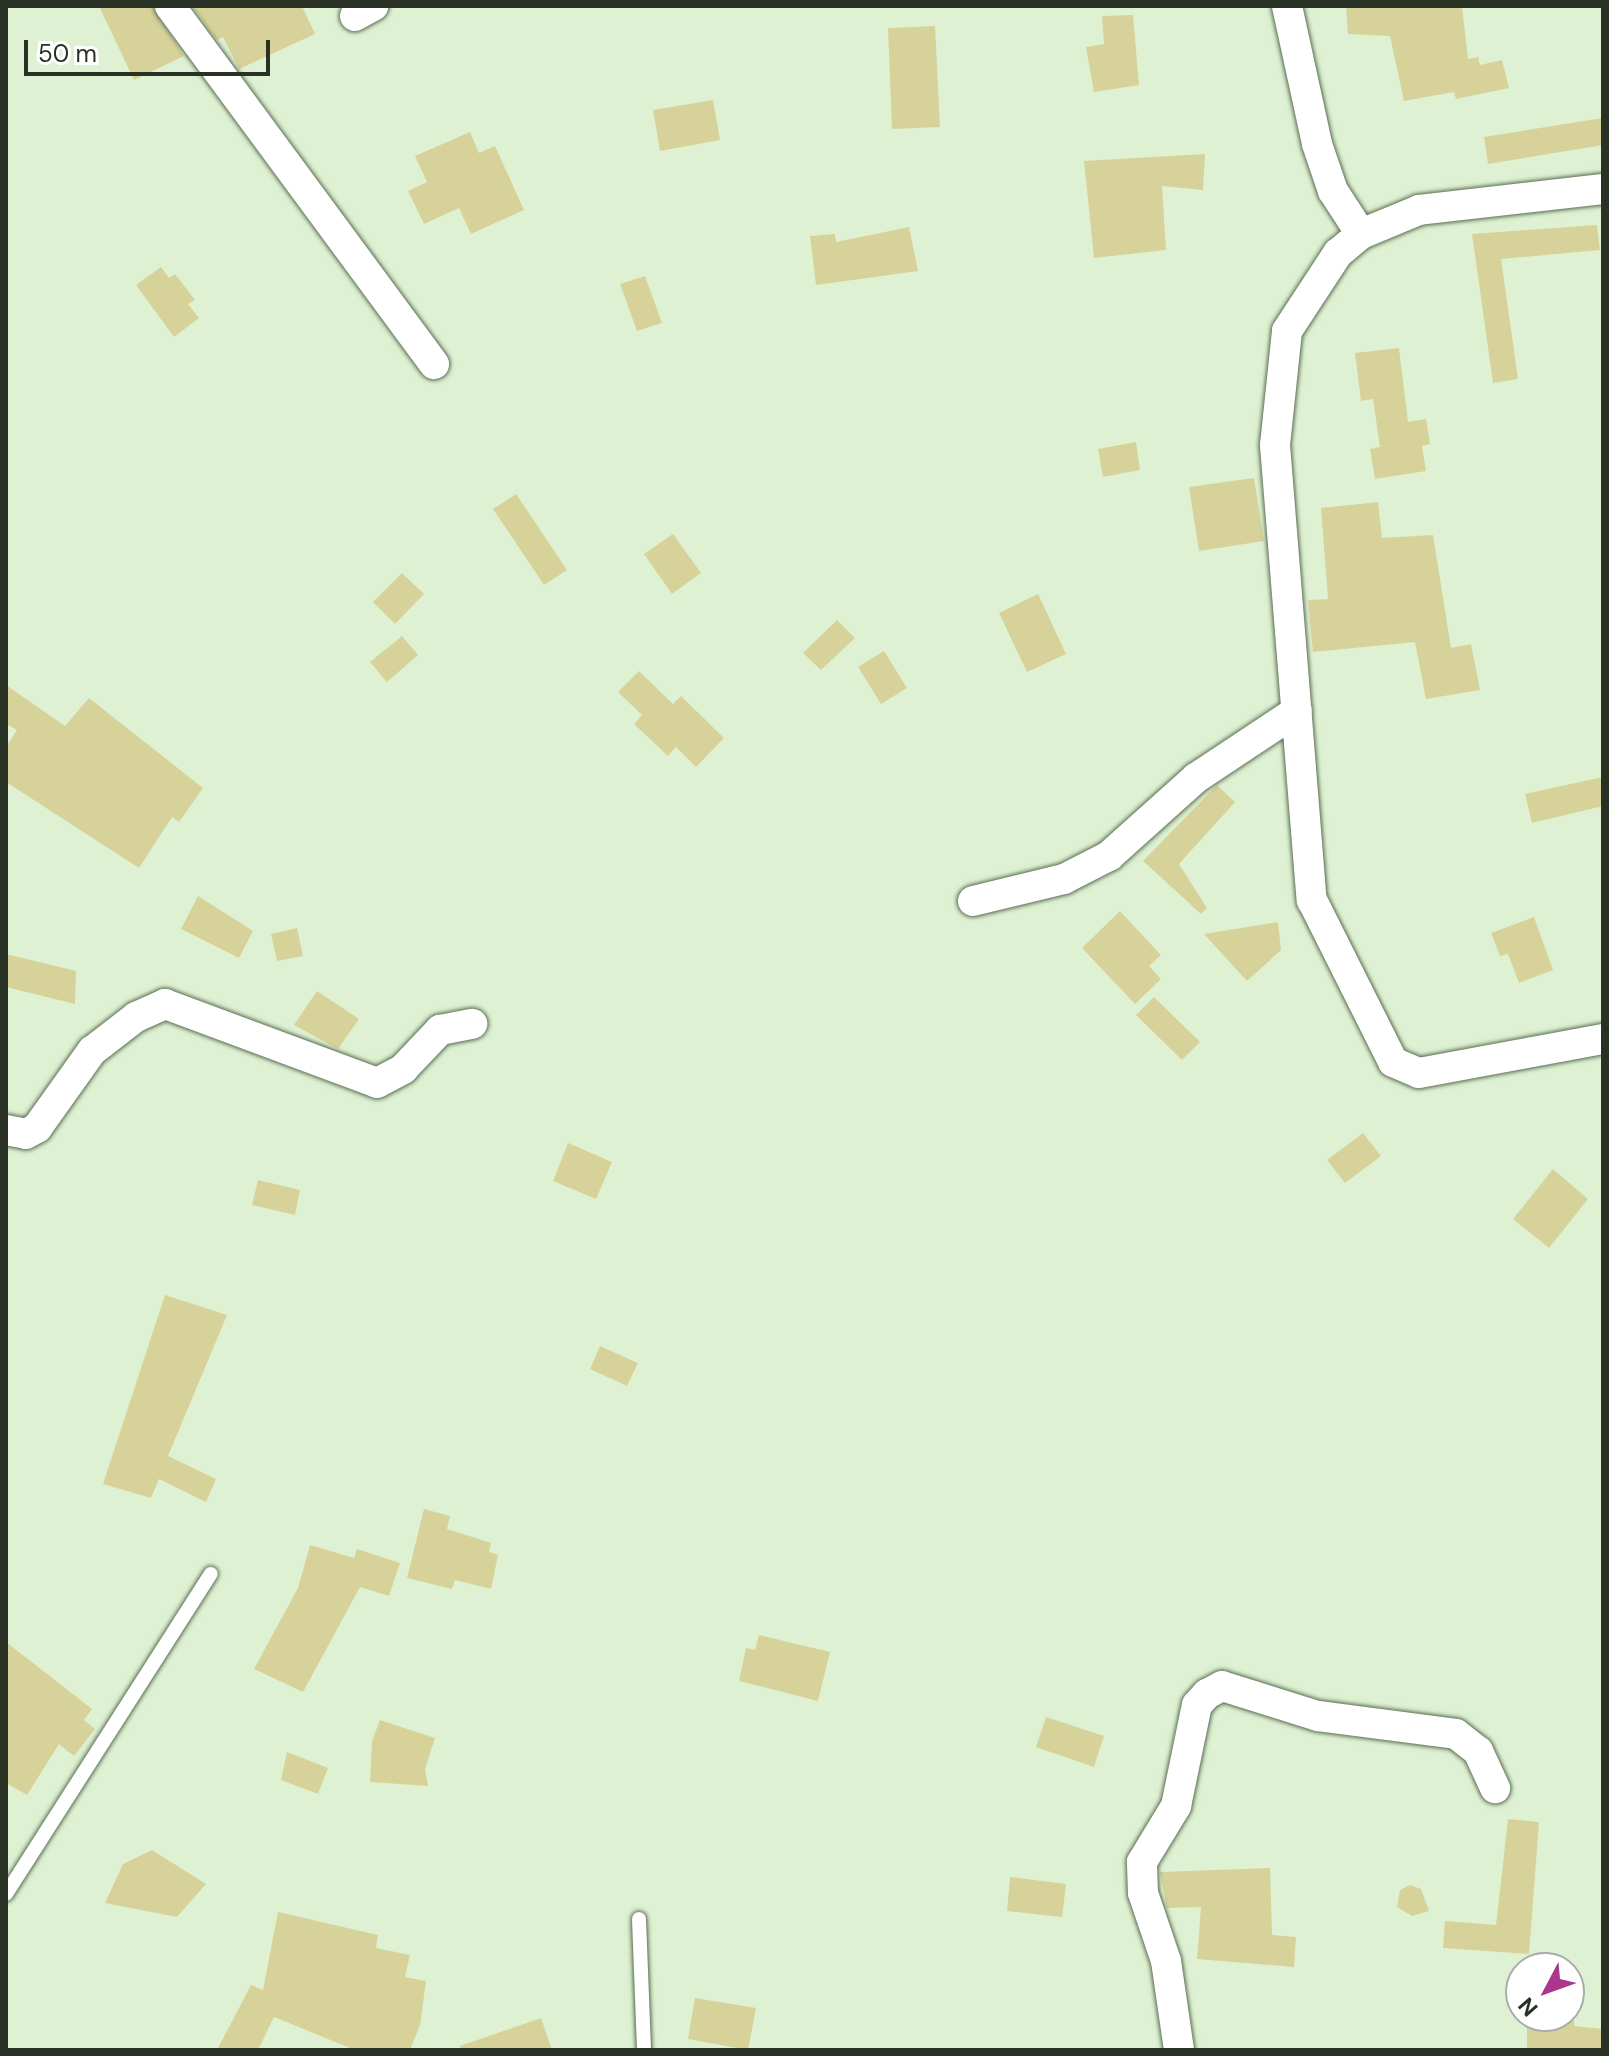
<!DOCTYPE html>
<html>
<head>
<meta charset="utf-8">
<style>
  body { margin:0 }
  #map { position:relative; width:1609px; height:2056px; overflow:hidden; background:#def2d3; font-family:"DM Sans",sans-serif }
  div>[style] { position:absolute }
  .building>* { inset:0; background:#d7d29a }
  .roads { filter:drop-shadow(0 0 2px #5b6d52) drop-shadow(0 0 2px #5b6d52) }
  .service>* { height:14px; margin:-7px; padding:0 7px; transform-origin:7px; border-radius:7px; background:#fff }
  .minor>* { height:30px; margin:-15px; padding:0 15px; transform-origin:15px; border-radius:15px; background:#fff }
  span { translate:-50% -50%; white-space:nowrap; text-align:center; line-height:1.15; -webkit-text-stroke:8px #fff; paint-order:stroke }
  .frame { position:absolute; inset:0; border:8px solid #293125; pointer-events:none }
  .north { position:absolute; left:1505px; top:1952px; width:80px; height:80px; box-sizing:border-box; background:#fff; border:2px solid #a9ada8; border-radius:50%; rotate:229deg; font-size:22px; font-weight:700; line-height:32px; text-align:center; color:#293125 }
  .north::after { content:''; display:block; margin:auto; width:28px; height:36px; background:#ac368c; clip-path:polygon(50% 0,100% 100%,50% 72%,0 100%) }
  .scale { position:absolute; left:24px; top:40px; width:246px; height:36px; box-sizing:border-box; border:4px solid #293125; border-top:0; padding-left:10px; font-size:24px; line-height:28px; white-space:nowrap; color:#293125; -webkit-text-stroke:6px #fff; paint-order:stroke }
</style>
</head>
<body>
<div id="map">
  <div class="building">
    <i style="clip-path:polygon(99px 6px,152px 6px,184px 56px,134px 80px)"></i>
    <i style="clip-path:polygon(192px 6px,302px 6px,315px 34px,239px 69px,223px 37px,217px 40px)"></i>
    <i style="clip-path:polygon(1346px 6px,1462px 6px,1468px 59px,1478px 57px,1480px 65px,1502px 60px,1509px 88px,1456px 99px,1454px 92px,1404px 101px,1390px 36px,1348px 34px)"></i>
    <i style="clip-path:polygon(1133px 15px,1139px 85px,1094px 92px,1086px 47px,1104px 44px,1102px 16px)"></i>
    <i style="clip-path:polygon(935px 26px,940px 127px,892px 129px,888px 28px)"></i>
    <i style="clip-path:polygon(713px 100px,720px 140px,660px 151px,653px 110px)"></i>
    <i style="clip-path:polygon(1603px 118px,1603px 145px,1488px 164px,1484px 137px)"></i>
    <i style="clip-path:polygon(470px 132px,479px 153px,495px 146px,524px 210px,471px 234px,459px 208px,424px 224px,408px 191px,427px 182px,415px 156px)"></i>
    <i style="clip-path:polygon(1205px 154px,1203px 190px,1162px 186px,1166px 250px,1094px 258px,1084px 161px)"></i>
    <i style="clip-path:polygon(1597px 225px,1600px 250px,1501px 259px,1518px 379px,1493px 383px,1472px 234px)"></i>
    <i style="clip-path:polygon(909px 227px,918px 271px,816px 285px,810px 236px,835px 234px,836px 242px)"></i>
    <i style="clip-path:polygon(161px 267px,169px 278px,175px 274px,195px 300px,188px 304px,199px 318px,174px 337px,136px 285px)"></i>
    <i style="clip-path:polygon(645px 276px,662px 323px,637px 331px,620px 284px)"></i>
    <i style="clip-path:polygon(1399px 348px,1408px 422px,1426px 419px,1430px 444px,1422px 446px,1426px 471px,1375px 479px,1370px 449px,1380px 447px,1373px 399px,1361px 401px,1355px 353px)"></i>
    <i style="clip-path:polygon(1136px 442px,1140px 470px,1103px 477px,1098px 449px)"></i>
    <i style="clip-path:polygon(1254px 478px,1264px 541px,1199px 551px,1189px 487px)"></i>
    <i style="clip-path:polygon(516px 494px,567px 570px,544px 585px,493px 509px)"></i>
    <i style="clip-path:polygon(1378px 502px,1382px 538px,1433px 535px,1451px 648px,1471px 644px,1480px 690px,1426px 699px,1415px 642px,1313px 652px,1308px 600px,1328px 599px,1321px 508px)"></i>
    <i style="clip-path:polygon(673px 534px,701px 573px,672px 594px,644px 554px)"></i>
    <i style="clip-path:polygon(402px 573px,424px 594px,395px 624px,373px 602px)"></i>
    <i style="clip-path:polygon(1038px 594px,1066px 654px,1027px 672px,999px 613px)"></i>
    <i style="clip-path:polygon(837px 620px,855px 638px,821px 670px,803px 653px)"></i>
    <i style="clip-path:polygon(402px 636px,418px 655px,387px 682px,370px 662px)"></i>
    <i style="clip-path:polygon(884px 651px,907px 688px,881px 704px,858px 667px)"></i>
    <i style="clip-path:polygon(639px 671px,673px 704px,681px 696px,724px 738px,696px 767px,676px 747px,668px 756px,634px 724px,642px 715px,618px 692px)"></i>
    <i style="clip-path:polygon(6px 685px,65px 726px,89px 698px,203px 788px,179px 822px,172px 817px,139px 868px,6px 782px,6px 747px,17px 730px,6px 724px)"></i>
    <i style="clip-path:polygon(1603px 777px,1603px 806px,1532px 823px,1525px 794px)"></i>
    <i style="clip-path:polygon(1217px 785px,1235px 802px,1179px 864px,1207px 908px,1201px 914px,1143px 861px)"></i>
    <i style="clip-path:polygon(198px 896px,253px 931px,239px 958px,181px 929px)"></i>
    <i style="clip-path:polygon(1120px 911px,1161px 955px,1149px 966px,1161px 979px,1135px 1004px,1082px 948px)"></i>
    <i style="clip-path:polygon(1534px 917px,1553px 970px,1519px 983px,1508px 954px,1500px 956px,1491px 933px)"></i>
    <i style="clip-path:polygon(1278px 922px,1281px 950px,1247px 981px,1204px 934px)"></i>
    <i style="clip-path:polygon(297px 928px,303px 956px,277px 961px,271px 934px)"></i>
    <i style="clip-path:polygon(6px 954px,76px 971px,75px 1004px,6px 987px)"></i>
    <i style="clip-path:polygon(317px 991px,359px 1019px,338px 1049px,294px 1025px)"></i>
    <i style="clip-path:polygon(1154px 997px,1200px 1042px,1182px 1060px,1136px 1015px)"></i>
    <i style="clip-path:polygon(1363px 1133px,1381px 1156px,1345px 1183px,1327px 1160px)"></i>
    <i style="clip-path:polygon(568px 1143px,612px 1162px,596px 1199px,553px 1181px)"></i>
    <i style="clip-path:polygon(1553px 1169px,1588px 1199px,1549px 1248px,1513px 1219px)"></i>
    <i style="clip-path:polygon(258px 1180px,300px 1190px,295px 1215px,252px 1205px)"></i>
    <i style="clip-path:polygon(165px 1295px,227px 1315px,168px 1456px,216px 1479px,206px 1502px,159px 1479px,151px 1498px,103px 1484px)"></i>
    <i style="clip-path:polygon(600px 1346px,638px 1363px,627px 1386px,590px 1369px)"></i>
    <i style="clip-path:polygon(424px 1509px,450px 1516px,447px 1529px,491px 1543px,489px 1552px,498px 1555px,491px 1589px,455px 1580px,452px 1589px,407px 1578px)"></i>
    <i style="clip-path:polygon(310px 1545px,354px 1558px,357px 1549px,400px 1563px,389px 1596px,360px 1587px,303px 1692px,254px 1669px,298px 1588px)"></i>
    <i style="clip-path:polygon(759px 1635px,830px 1652px,818px 1701px,739px 1681px,746px 1648px,755px 1650px)"></i>
    <i style="clip-path:polygon(6px 1642px,92px 1709px,84px 1720px,95px 1729px,74px 1756px,59px 1744px,27px 1795px,6px 1783px)"></i>
    <i style="clip-path:polygon(1046px 1717px,1104px 1736px,1094px 1767px,1036px 1747px)"></i>
    <i style="clip-path:polygon(380px 1720px,435px 1738px,425px 1769px,428px 1786px,370px 1782px,372px 1741px)"></i>
    <i style="clip-path:polygon(287px 1752px,328px 1768px,318px 1794px,281px 1780px)"></i>
    <i style="clip-path:polygon(1508px 1819px,1539px 1822px,1529px 1954px,1443px 1948px,1445px 1921px,1496px 1925px)"></i>
    <i style="clip-path:polygon(152px 1850px,206px 1884px,177px 1917px,105px 1903px,123px 1864px)"></i>
    <i style="clip-path:polygon(1270px 1868px,1272px 1935px,1296px 1937px,1294px 1967px,1197px 1959px,1201px 1907px,1167px 1908px,1160px 1872px)"></i>
    <i style="clip-path:polygon(1010px 1877px,1066px 1884px,1062px 1917px,1007px 1911px)"></i>
    <i style="clip-path:polygon(1410px 1885px,1421px 1889px,1429px 1911px,1412px 1916px,1397px 1907px,1400px 1890px)"></i>
    <i style="clip-path:polygon(278px 1912px,378px 1935px,376px 1948px,410px 1955px,405px 1977px,426px 1981px,420px 2025px,410px 2050px,355px 2050px,274px 2017px,258px 2050px,217px 2050px,251px 1985px,263px 1990px)"></i>
    <i style="clip-path:polygon(695px 1998px,756px 2008px,748px 2050px,688px 2039px)"></i>
    <i style="clip-path:polygon(541px 2018px,552px 2050px,461px 2050px,460px 2046px)"></i>
    <i style="clip-path:polygon(1527px 2018px,1574px 2018px,1574px 2026px,1603px 2029px,1603px 2050px,1527px 2050px)"></i>
  </div>
  <div class="roads">
    <div class="service">
      <i style="left:6px;top:1894px;width:380px;rotate:-57.4deg"></i>
      <i style="left:639px;top:1919px;width:131px;rotate:87.8deg"></i>
    </div>
    <div class="minor">
      <i style="left:170px;top:6px;width:445px;rotate:53.6deg"></i>
      <i style="left:1287px;top:6px;width:141px;rotate:77.7deg"></i>
      <i style="left:1317px;top:144px;width:50px;rotate:71.2deg"></i>
      <i style="left:1333px;top:191px;width:51px;rotate:56.9deg"></i>
      <i style="left:355px;top:16px;width:21px;rotate:-29deg"></i>
      <i style="left:1603px;top:189px;width:185px;rotate:173.5deg"></i>
      <i style="left:1419px;top:210px;width:63px;rotate:157.5deg"></i>
      <i style="left:1361px;top:234px;width:30px;rotate:140deg"></i>
      <i style="left:1338px;top:253px;width:93px;rotate:123.2deg"></i>
      <i style="left:1287px;top:331px;width:115px;rotate:96deg"></i>
      <i style="left:1275px;top:445px;width:457px;rotate:85.4deg"></i>
      <i style="left:1312px;top:900px;width:181px;rotate:63.4deg"></i>
      <i style="left:1393px;top:1062px;width:28px;rotate:23deg"></i>
      <i style="left:1419px;top:1073px;width:187px;rotate:-10.5deg"></i>
      <i style="left:973px;top:901px;width:94px;rotate:-13.6deg"></i>
      <i style="left:1064px;top:879px;width:51px;rotate:-27.1deg"></i>
      <i style="left:1109px;top:856px;width:117px;rotate:-41.9deg"></i>
      <i style="left:1196px;top:778px;width:121px;rotate:-33.6deg"></i>
      <i style="left:6px;top:1130px;width:20px;rotate:11deg"></i>
      <i style="left:26px;top:1134px;width:13px;rotate:-29deg"></i>
      <i style="left:37px;top:1128px;width:95px;rotate:-54.5deg"></i>
      <i style="left:92px;top:1051px;width:56px;rotate:-37.7deg"></i>
      <i style="left:136px;top:1017px;width:32px;rotate:-24deg"></i>
      <i style="left:165px;top:1004px;width:226px;rotate:20.4deg"></i>
      <i style="left:377px;top:1083px;width:30px;rotate:-28deg"></i>
      <i style="left:403px;top:1069px;width:54px;rotate:-46.5deg"></i>
      <i style="left:440px;top:1030px;width:33px;rotate:-11deg"></i>
      <i style="left:1179px;top:2050px;width:90px;rotate:-98.3deg"></i>
      <i style="left:1166px;top:1961px;width:72px;rotate:-108.7deg"></i>
      <i style="left:1143px;top:1893px;width:31px;rotate:-92deg"></i>
      <i style="left:1142px;top:1862px;width:66px;rotate:-58.7deg"></i>
      <i style="left:1176px;top:1806px;width:103px;rotate:-78.3deg"></i>
      <i style="left:1197px;top:1705px;width:15px;rotate:-48deg"></i>
      <i style="left:1207px;top:1694px;width:17px;rotate:-28deg"></i>
      <i style="left:1222px;top:1686px;width:101px;rotate:17.4deg"></i>
      <i style="left:1318px;top:1716px;width:139px;rotate:7.4deg"></i>
      <i style="left:1456px;top:1734px;width:28px;rotate:38deg"></i>
      <i style="left:1478px;top:1751px;width:41px;rotate:65.3deg"></i>
    </div>
  </div>
  <div class="frame"></div>
  <div class="north">N</div>
  <div class="scale">50 m</div>
</div>
</body>
</html>
